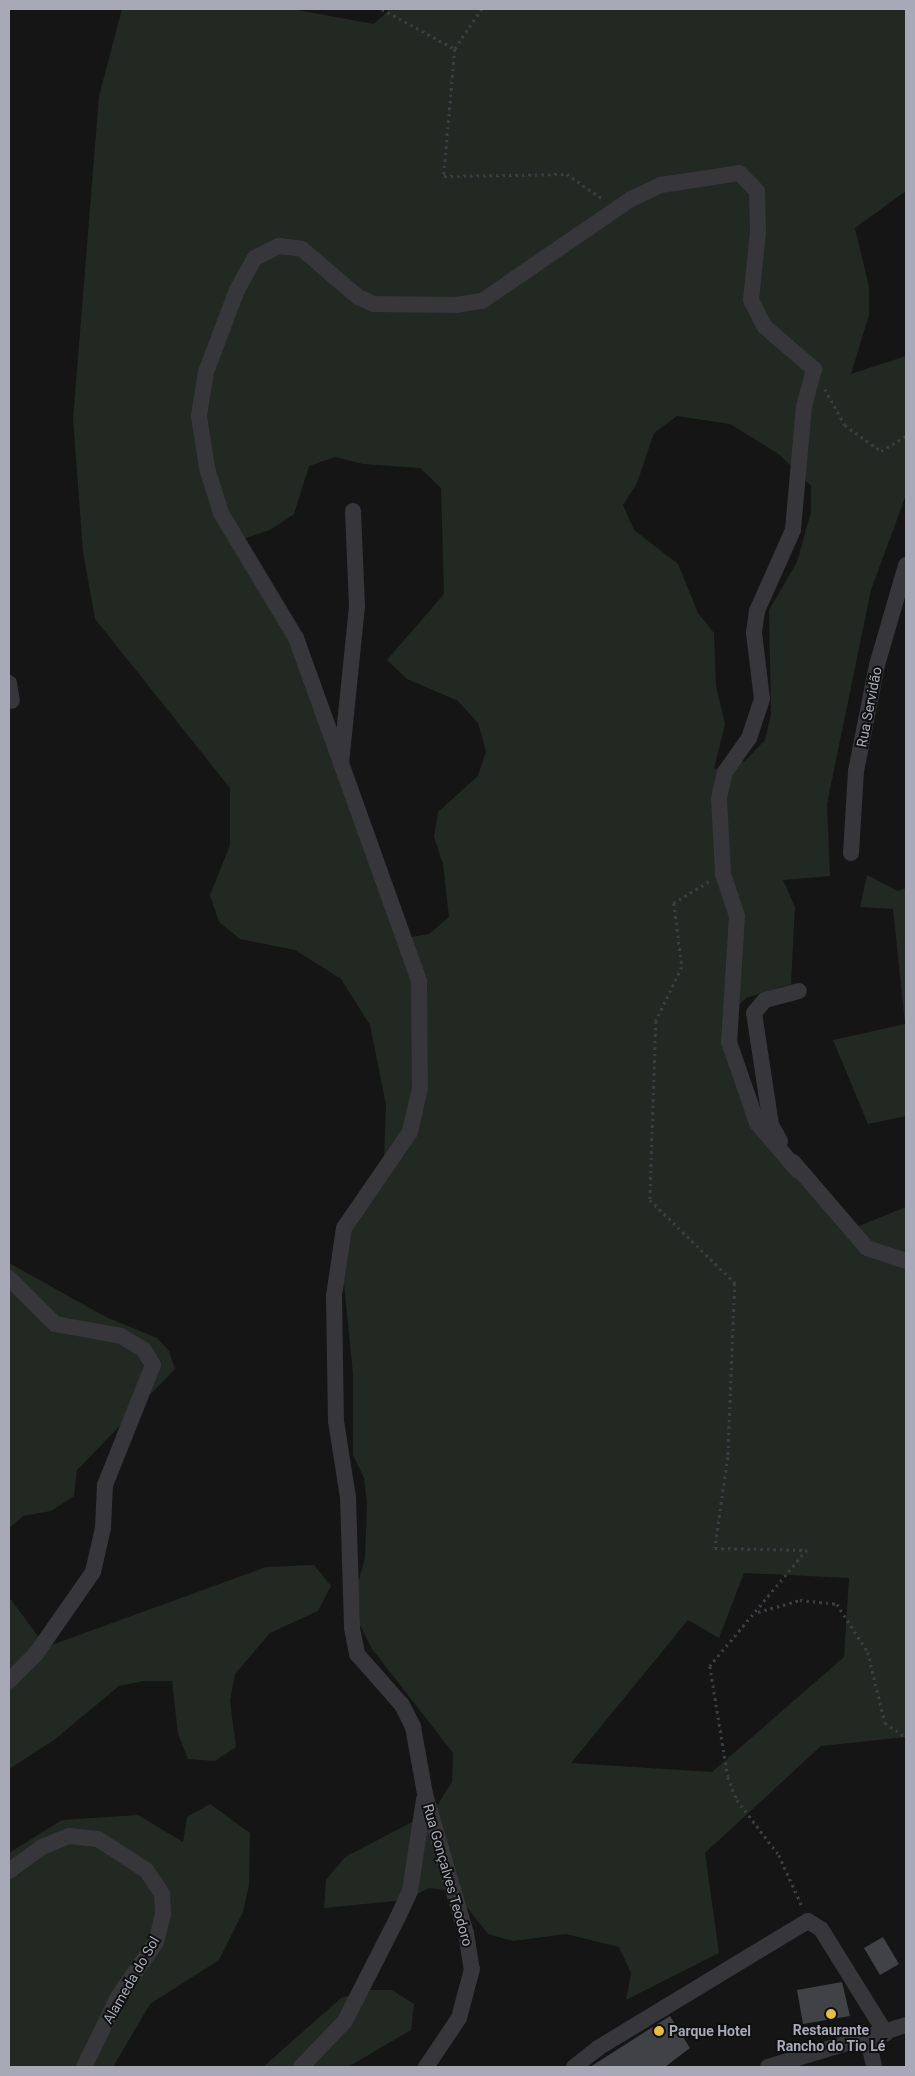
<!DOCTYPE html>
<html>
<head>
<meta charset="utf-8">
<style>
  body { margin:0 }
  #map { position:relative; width:915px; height:2076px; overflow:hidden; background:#151516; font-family:Roboto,sans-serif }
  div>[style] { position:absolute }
  .green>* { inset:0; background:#212922 }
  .building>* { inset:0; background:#414246 }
  .path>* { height:2.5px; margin-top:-1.25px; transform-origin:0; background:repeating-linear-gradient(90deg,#3c3d42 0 2.5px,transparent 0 6.5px) }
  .minor>* { height:16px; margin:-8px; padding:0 8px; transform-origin:8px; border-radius:8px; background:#36363b }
  .dots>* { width:14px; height:14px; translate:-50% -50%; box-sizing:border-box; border:2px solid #101011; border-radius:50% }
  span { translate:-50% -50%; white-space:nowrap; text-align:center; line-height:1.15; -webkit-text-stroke:4px #101011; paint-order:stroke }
  .street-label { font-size:14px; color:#a7aab6 }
  .poi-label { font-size:14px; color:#a7aab6; font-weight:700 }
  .left { translate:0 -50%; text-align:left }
  .frame { position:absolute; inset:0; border:10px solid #a7aab6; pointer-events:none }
</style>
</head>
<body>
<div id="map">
  <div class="green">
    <i style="clip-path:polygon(evenodd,122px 9px,292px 9px,374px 24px,390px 9px,906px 9px,906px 191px,855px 228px,869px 287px,869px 315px,851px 374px,906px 356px,906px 495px,871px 590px,827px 804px,830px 876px,783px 880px,795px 907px,791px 984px,746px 998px,737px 1007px,733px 1034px,756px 1106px,854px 1228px,906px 1207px,906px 1737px,821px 1746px,705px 1853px,719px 1953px,626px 2000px,631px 1973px,619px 1947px,566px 1934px,513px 1941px,488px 1934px,454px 1891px,429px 1888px,405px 1900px,324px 1908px,326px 1880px,345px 1857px,416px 1820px,438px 1804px,452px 1782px,453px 1753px,372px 1649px,360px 1625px,358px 1583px,365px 1558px,367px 1503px,364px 1478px,353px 1455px,353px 1374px,338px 1223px,384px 1158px,386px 1105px,370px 1025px,341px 979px,295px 950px,240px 939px,219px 922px,210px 895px,230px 845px,230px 788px,95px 619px,83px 552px,73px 419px,99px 96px,122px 9px,677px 416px,730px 424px,780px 455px,811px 486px,811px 512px,797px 562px,769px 610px,771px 714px,765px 740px,745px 761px,714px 769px,725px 724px,716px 686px,714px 633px,698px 613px,678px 564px,634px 530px,623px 505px,637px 483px,654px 433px,677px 416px,122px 9px,335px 457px,363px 464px,420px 468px,441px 488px,444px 594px,387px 660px,407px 679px,458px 701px,478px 723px,486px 751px,478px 776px,438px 812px,434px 837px,443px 864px,449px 917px,429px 934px,411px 937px,267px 578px,243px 539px,270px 530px,294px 514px,309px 466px,335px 457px,122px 9px,744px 1573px,849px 1578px,844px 1657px,712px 1772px,571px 1763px,688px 1620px,719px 1638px,744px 1573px)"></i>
    <i style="clip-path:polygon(867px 875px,898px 891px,906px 888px,906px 1116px,868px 1124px,833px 1040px,905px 1024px,893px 909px,860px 907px)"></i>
    <i style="clip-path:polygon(9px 1263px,106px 1317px,157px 1338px,169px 1351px,175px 1369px,77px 1470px,74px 1496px,51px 1511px,23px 1516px,9px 1528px)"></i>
    <i style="clip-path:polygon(314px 1565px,331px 1586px,318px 1611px,270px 1633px,235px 1674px,230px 1701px,236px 1747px,215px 1761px,188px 1759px,178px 1734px,172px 1681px,144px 1681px,119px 1686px,54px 1740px,9px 1769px,9px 1597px,46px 1647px,266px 1567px)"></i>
    <i style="clip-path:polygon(210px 1804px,250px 1833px,249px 1885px,243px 1912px,219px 1960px,150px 2004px,113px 2067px,9px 2067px,9px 1853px,62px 1820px,138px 1815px,183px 1842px,187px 1817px)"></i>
    <i style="clip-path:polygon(367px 1990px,392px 1990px,414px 2004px,411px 2030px,348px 2067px,263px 2067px,341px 1998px)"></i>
  </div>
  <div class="building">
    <i style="clip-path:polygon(883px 1937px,899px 1964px,880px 1975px,864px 1948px)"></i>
    <i style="clip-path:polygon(842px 1982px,850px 2016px,803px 2024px,797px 1990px)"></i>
    <i style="clip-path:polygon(670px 2016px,690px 2048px,665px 2067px,590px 2067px)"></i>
  </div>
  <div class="path">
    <i style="left:382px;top:9px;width:83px;rotate:28.7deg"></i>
    <i style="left:482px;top:9px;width:48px;rotate:124deg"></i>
    <i style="left:455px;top:49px;width:127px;rotate:95deg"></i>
    <i style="left:444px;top:176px;width:123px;rotate:-0.9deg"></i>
    <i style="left:567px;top:174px;width:44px;rotate:34.8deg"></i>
    <i style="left:825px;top:389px;width:41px;rotate:60.9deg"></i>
    <i style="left:845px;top:425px;width:44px;rotate:35.8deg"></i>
    <i style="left:881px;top:451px;width:29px;rotate:-31deg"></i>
    <i style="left:709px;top:882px;width:41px;rotate:149deg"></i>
    <i style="left:674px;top:903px;width:64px;rotate:82.9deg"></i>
    <i style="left:682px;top:967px;width:60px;rotate:115.7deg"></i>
    <i style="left:656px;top:1021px;width:179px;rotate:91.9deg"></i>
    <i style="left:650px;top:1200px;width:119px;rotate:44.3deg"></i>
    <i style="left:735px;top:1283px;width:174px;rotate:92.3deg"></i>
    <i style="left:728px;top:1457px;width:92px;rotate:98.1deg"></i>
    <i style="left:715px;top:1548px;width:92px;rotate:1.2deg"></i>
    <i style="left:807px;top:1550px;width:151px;rotate:129.9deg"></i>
    <i style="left:710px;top:1666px;width:112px;rotate:80.8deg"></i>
    <i style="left:728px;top:1777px;width:25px;rotate:69deg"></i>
    <i style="left:737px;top:1800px;width:69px;rotate:52.6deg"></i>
    <i style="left:779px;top:1855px;width:56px;rotate:65.7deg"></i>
    <i style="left:758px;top:1612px;width:44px;rotate:-15.9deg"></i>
    <i style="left:800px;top:1600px;width:37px;rotate:6deg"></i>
    <i style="left:837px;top:1604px;width:57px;rotate:57.1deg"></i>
    <i style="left:868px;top:1652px;width:73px;rotate:76.5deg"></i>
    <i style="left:885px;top:1723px;width:25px;rotate:34deg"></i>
  </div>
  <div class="minor">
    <i style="left:353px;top:511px;width:95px;rotate:87.6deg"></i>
    <i style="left:357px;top:606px;width:158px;rotate:95.8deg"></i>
    <i style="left:341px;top:763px;width:232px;rotate:70.3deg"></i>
    <i style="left:419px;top:981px;width:107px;rotate:89.5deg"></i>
    <i style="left:420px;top:1088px;width:45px;rotate:102.8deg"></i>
    <i style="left:410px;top:1132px;width:116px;rotate:124.5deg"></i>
    <i style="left:344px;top:1228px;width:69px;rotate:98.4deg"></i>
    <i style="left:334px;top:1296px;width:125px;rotate:89.1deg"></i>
    <i style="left:336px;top:1421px;width:78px;rotate:81.1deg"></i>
    <i style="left:348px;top:1498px;width:130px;rotate:88.2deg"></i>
    <i style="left:352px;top:1628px;width:26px;rotate:79deg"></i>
    <i style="left:357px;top:1654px;width:68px;rotate:48.6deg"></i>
    <i style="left:402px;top:1705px;width:25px;rotate:63deg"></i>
    <i style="left:413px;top:1727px;width:68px;rotate:79.8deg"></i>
    <i style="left:425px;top:1794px;width:145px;rotate:73.6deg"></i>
    <i style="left:466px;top:1933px;width:36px;rotate:81deg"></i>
    <i style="left:472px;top:1969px;width:51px;rotate:104.9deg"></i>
    <i style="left:459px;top:2018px;width:59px;rotate:124deg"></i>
    <i style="left:9px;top:683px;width:18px;rotate:81deg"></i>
    <i style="left:341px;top:763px;width:133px;rotate:-109.8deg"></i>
    <i style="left:296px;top:638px;width:146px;rotate:-121deg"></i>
    <i style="left:221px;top:513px;width:47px;rotate:-107.3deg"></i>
    <i style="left:207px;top:468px;width:53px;rotate:-98.7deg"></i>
    <i style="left:199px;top:416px;width:45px;rotate:-81deg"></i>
    <i style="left:206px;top:372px;width:88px;rotate:-69.3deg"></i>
    <i style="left:237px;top:290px;width:37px;rotate:-61deg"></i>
    <i style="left:255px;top:258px;width:27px;rotate:-27deg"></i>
    <i style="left:279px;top:246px;width:23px;rotate:7deg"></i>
    <i style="left:302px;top:249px;width:74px;rotate:40.6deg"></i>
    <i style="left:358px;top:297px;width:17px;rotate:24deg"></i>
    <i style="left:374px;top:304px;width:82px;rotate:0.7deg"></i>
    <i style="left:456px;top:305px;width:26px;rotate:-9deg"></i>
    <i style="left:482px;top:301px;width:181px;rotate:-34.4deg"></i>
    <i style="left:631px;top:199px;width:33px;rotate:-25deg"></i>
    <i style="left:661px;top:185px;width:79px;rotate:-8.7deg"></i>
    <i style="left:739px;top:173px;width:25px;rotate:45deg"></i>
    <i style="left:757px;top:191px;width:41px;rotate:88.6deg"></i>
    <i style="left:758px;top:232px;width:68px;rotate:95.9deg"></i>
    <i style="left:751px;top:300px;width:30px;rotate:63deg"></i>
    <i style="left:765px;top:327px;width:65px;rotate:40.6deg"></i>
    <i style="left:814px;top:369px;width:38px;rotate:105deg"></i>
    <i style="left:804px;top:406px;width:124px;rotate:95.1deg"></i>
    <i style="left:793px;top:530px;width:89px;rotate:114deg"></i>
    <i style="left:757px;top:611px;width:22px;rotate:98deg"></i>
    <i style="left:754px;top:633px;width:66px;rotate:83.1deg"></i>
    <i style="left:762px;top:699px;width:41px;rotate:108.4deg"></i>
    <i style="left:749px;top:738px;width:42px;rotate:125.2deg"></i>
    <i style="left:725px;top:772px;width:28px;rotate:103deg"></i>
    <i style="left:719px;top:799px;width:75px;rotate:86.9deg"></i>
    <i style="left:723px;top:874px;width:44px;rotate:71.6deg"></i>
    <i style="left:737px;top:916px;width:126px;rotate:93.6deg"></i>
    <i style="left:729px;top:1042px;width:86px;rotate:70.9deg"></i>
    <i style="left:757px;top:1123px;width:63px;rotate:49.5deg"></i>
    <i style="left:851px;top:853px;width:82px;rotate:-86.5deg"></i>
    <i style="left:856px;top:771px;width:108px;rotate:-78.8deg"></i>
    <i style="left:877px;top:665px;width:104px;rotate:-73.8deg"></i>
    <i style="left:780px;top:1141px;width:18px;rotate:-119deg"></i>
    <i style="left:771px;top:1125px;width:113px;rotate:-98.6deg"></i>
    <i style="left:754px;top:1013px;width:17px;rotate:-50deg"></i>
    <i style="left:765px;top:1000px;width:35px;rotate:-15deg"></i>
    <i style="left:793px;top:1162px;width:113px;rotate:49.3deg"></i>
    <i style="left:867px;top:1248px;width:41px;rotate:18.4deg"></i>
    <i style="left:9px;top:1278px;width:65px;rotate:45deg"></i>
    <i style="left:55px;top:1324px;width:67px;rotate:10.3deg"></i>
    <i style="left:121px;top:1336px;width:27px;rotate:31deg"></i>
    <i style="left:144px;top:1350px;width:17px;rotate:59deg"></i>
    <i style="left:153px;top:1365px;width:129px;rotate:111.8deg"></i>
    <i style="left:105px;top:1485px;width:43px;rotate:92.7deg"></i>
    <i style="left:103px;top:1528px;width:45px;rotate:102.8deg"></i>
    <i style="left:93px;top:1572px;width:101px;rotate:124.9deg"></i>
    <i style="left:35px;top:1655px;width:37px;rotate:135deg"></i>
    <i style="left:9px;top:1871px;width:41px;rotate:-36deg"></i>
    <i style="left:42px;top:1847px;width:29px;rotate:-22deg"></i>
    <i style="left:69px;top:1836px;width:29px;rotate:6deg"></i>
    <i style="left:98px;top:1839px;width:57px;rotate:32.9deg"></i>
    <i style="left:146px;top:1870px;width:29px;rotate:56deg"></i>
    <i style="left:162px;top:1894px;width:20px;rotate:87deg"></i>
    <i style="left:163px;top:1914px;width:29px;rotate:104deg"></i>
    <i style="left:156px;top:1942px;width:67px;rotate:124.6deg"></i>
    <i style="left:118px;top:1997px;width:78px;rotate:115.9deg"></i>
    <i style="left:868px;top:2040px;width:28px;rotate:77deg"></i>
    <i style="left:301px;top:2067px;width:64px;rotate:-46.3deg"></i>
    <i style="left:345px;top:2021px;width:117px;rotate:-63deg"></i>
    <i style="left:398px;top:1917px;width:29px;rotate:-65deg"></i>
    <i style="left:410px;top:1891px;width:93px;rotate:-81.3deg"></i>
    <i style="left:574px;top:2067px;width:31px;rotate:-38deg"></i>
    <i style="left:598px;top:2048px;width:245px;rotate:-31.2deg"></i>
    <i style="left:808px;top:1921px;width:15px;rotate:32deg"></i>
    <i style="left:821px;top:1929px;width:123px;rotate:58.2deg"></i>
    <i style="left:768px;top:2067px;width:144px;rotate:-16.9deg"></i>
  </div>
  <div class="dots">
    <i style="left:831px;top:2014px;background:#e6bd3d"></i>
    <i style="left:659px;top:2031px;background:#e6bd3d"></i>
  </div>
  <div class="street-label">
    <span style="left:869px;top:707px;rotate:-79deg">Rua Servidão</span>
    <span style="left:448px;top:1875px;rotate:74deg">Rua Gonçalves Teodoro</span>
    <span style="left:131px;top:1980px;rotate:-60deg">Alameda do Sol</span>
  </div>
  <div class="poi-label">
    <span style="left:831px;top:2038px">Restaurante<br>Rancho do Tio Lé</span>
    <span class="left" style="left:669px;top:2031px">Parque Hotel</span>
  </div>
  <div class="frame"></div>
</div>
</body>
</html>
